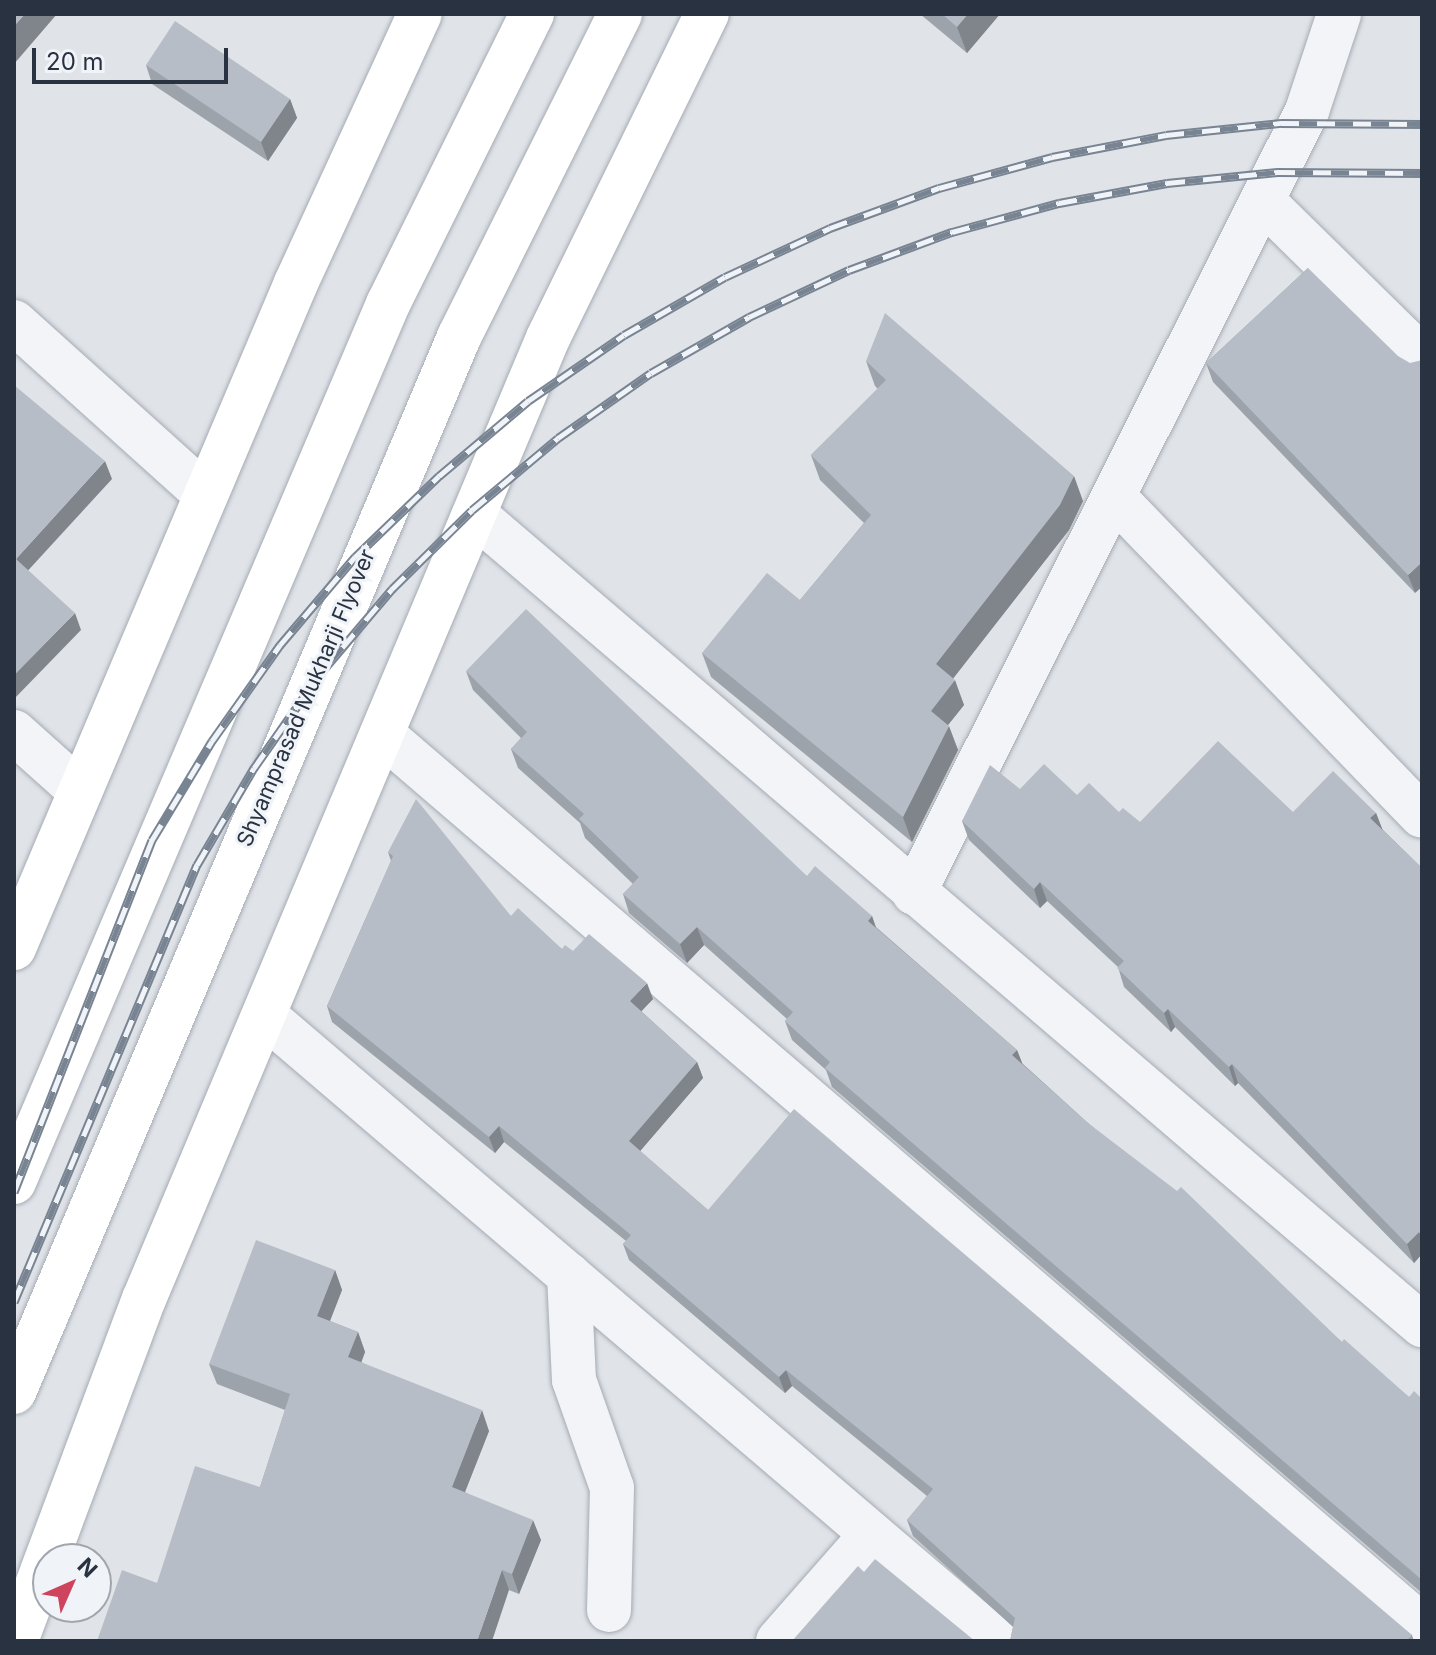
<!DOCTYPE html>
<html>
<head>
<meta charset="utf-8">
<style>
  body { margin:0 }
  #map { position:relative; width:1436px; height:1655px; overflow:hidden; background:#e0e4e9; font-family:Inter,sans-serif }
  div>[style] { position:absolute }
  .roads { filter:drop-shadow(0 0 2px #a5abb3) drop-shadow(0 0 2px #a5abb3) }
  .street>* { height:44px; margin:-22px; padding:0 22px; transform-origin:22px; border-radius:22px; background:#f3f4f7 }
  .secondary>* { height:44px; margin:-22px; padding:0 22px; transform-origin:22px; border-radius:22px; background:#fff }
  .primary>* { height:44px; margin:-22px; padding:0 22px; transform-origin:22px; border-radius:22px; background:#fff }
  .rail>* { height:9px; margin-top:-4.5px; transform-origin:0; background:repeating-linear-gradient(90deg,#f0f3f7 0 18px,#798493 0 36px); box-sizing:border-box; border-block:2px solid #798493 }
  .wall>* { inset:0; background:#9da3aa }
  .shaded-wall>* { inset:0; background:#80848b }
  .building>* { inset:0; background:#b7bdc6 }
  span { translate:-50% -50%; white-space:nowrap; text-align:center; line-height:1.15; -webkit-text-stroke:6px #f0f3f7; paint-order:stroke }
  .street-label { font-size:22px; color:#283241 }
  .frame { position:absolute; inset:0; border:16px solid #283241; pointer-events:none }
  .north { position:absolute; left:32px; top:1543px; width:80px; height:80px; box-sizing:border-box; background:#f0f3f7; border:2px solid #a0a6ae; border-radius:50%; rotate:45deg; font-size:22px; font-weight:700; line-height:32px; text-align:center; color:#283241 }
  .north::after { content:''; display:block; margin:auto; width:28px; height:36px; background:#cf445d; clip-path:polygon(50% 0,100% 100%,50% 72%,0 100%) }
  .scale { position:absolute; left:32px; top:48px; width:196px; height:36px; box-sizing:border-box; border:4px solid #283241; border-top:0; padding-left:10px; font-size:24px; line-height:28px; white-space:nowrap; color:#283241; -webkit-text-stroke:6px #f0f3f7; paint-order:stroke }
</style>
</head>
<body>
<div id="map">
  <div class="roads">
    <div class="street">
      <i style="left:1263px;top:201px;width:223px;rotate:44.5deg"></i>
      <i style="left:14px;top:322px;width:258px;rotate:42deg"></i>
      <i style="left:1114px;top:497px;width:443px;rotate:46deg"></i>
      <i style="left:474px;top:514px;width:1248px;rotate:40.55deg"></i>
      <i style="left:14px;top:732px;width:89px;rotate:41.8deg"></i>
      <i style="left:382px;top:734px;width:1370px;rotate:40.62deg"></i>
      <i style="left:914px;top:893px;width:875px;rotate:-63.32deg"></i>
      <i style="left:1307px;top:111px;width:102px;rotate:-71.7deg"></i>
      <i style="left:264px;top:1015px;width:964px;rotate:40.5deg"></i>
      <i style="left:569px;top:1275px;width:105px;rotate:87.3deg"></i>
      <i style="left:574px;top:1380px;width:114px;rotate:70.6deg"></i>
      <i style="left:612px;top:1488px;width:122px;rotate:91.4deg"></i>
      <i style="left:778px;top:1641px;width:142px;rotate:-48.7deg"></i>
    </div>
    <div class="secondary">
      <i style="left:14px;top:948px;width:722px;rotate:-67.02deg"></i>
      <i style="left:296px;top:283px;width:296px;rotate:-65.3deg"></i>
      <i style="left:16px;top:1641px;width:365px;rotate:-69.5deg"></i>
      <i style="left:144px;top:1299px;width:1042px;rotate:-67.2deg"></i>
      <i style="left:548px;top:338px;width:361px;rotate:-63.9deg"></i>
    </div>
    <div class="primary">
      <i style="left:14px;top:1182px;width:954px;rotate:-66.93deg"></i>
      <i style="left:388px;top:304px;width:324px;rotate:-63.6deg"></i>
      <i style="left:14px;top:1392px;width:1145px;rotate:-67.13deg"></i>
      <i style="left:459px;top:337px;width:361px;rotate:-63.5deg"></i>
    </div>
  </div>
  <div class="rail">
    <i style="left:14px;top:1192px;width:378px;rotate:-68.6deg"></i>
    <i style="left:152px;top:840px;width:116px;rotate:-58.8deg"></i>
    <i style="left:212px;top:741px;width:118px;rotate:-54.7deg"></i>
    <i style="left:280px;top:645px;width:116px;rotate:-49.6deg"></i>
    <i style="left:355px;top:557px;width:117px;rotate:-44deg"></i>
    <i style="left:439px;top:476px;width:116px;rotate:-40.1deg"></i>
    <i style="left:528px;top:401px;width:116px;rotate:-34.5deg"></i>
    <i style="left:624px;top:335px;width:116px;rotate:-29.9deg"></i>
    <i style="left:725px;top:277px;width:116px;rotate:-25deg"></i>
    <i style="left:830px;top:228px;width:116px;rotate:-20.2deg"></i>
    <i style="left:939px;top:188px;width:117px;rotate:-15.3deg"></i>
    <i style="left:1052px;top:157px;width:116px;rotate:-10.9deg"></i>
    <i style="left:1166px;top:135px;width:116px;rotate:-6deg"></i>
    <i style="left:1281px;top:123px;width:141px;rotate:0.4deg"></i>
    <i style="left:14px;top:1302px;width:474px;rotate:-67.3deg"></i>
    <i style="left:197px;top:865px;width:113px;rotate:-59.6deg"></i>
    <i style="left:254px;top:768px;width:113px;rotate:-55deg"></i>
    <i style="left:319px;top:675px;width:113px;rotate:-49.7deg"></i>
    <i style="left:392px;top:589px;width:112px;rotate:-44.6deg"></i>
    <i style="left:472px;top:510px;width:112px;rotate:-39.9deg"></i>
    <i style="left:558px;top:438px;width:113px;rotate:-35deg"></i>
    <i style="left:651px;top:373px;width:113px;rotate:-29.7deg"></i>
    <i style="left:749px;top:317px;width:110px;rotate:-25.2deg"></i>
    <i style="left:849px;top:270px;width:110px;rotate:-20.3deg"></i>
    <i style="left:952px;top:232px;width:111px;rotate:-15.2deg"></i>
    <i style="left:1059px;top:203px;width:110px;rotate:-10.5deg"></i>
    <i style="left:1167px;top:183px;width:111px;rotate:-5.7deg"></i>
    <i style="left:1277px;top:172px;width:145px;rotate:0.4deg"></i>
  </div>
  <div class="wall">
    <i style="clip-path:polygon(920px 14px,1000px 14px,967px 53px)"></i>
    <i style="clip-path:polygon(146px 65px,290px 99px,297px 118px,268px 161px,152px 84px)"></i>
    <i style="clip-path:polygon(1308px 268px,1415px 593px,1213px 382px,1206px 363px)"></i>
    <i style="clip-path:polygon(866px 361px,1083px 501px,1069px 530px,953px 678px,964px 705px,948px 725px,958px 750px,912px 842px,711px 677px,702px 653px,800px 600px,864px 523px,820px 480px,811px 455px,878px 389px,875px 386px)"></i>
    <i style="clip-path:polygon(466px 671px,807px 876px,872px 916px,876px 927px,1017px 1050px,1022px 1063px,1088px 1123px,1342px 1342px,1409px 1397px,1422px 1399px,1422px 1593px,832px 1087px,826px 1070px,792px 1040px,785px 1021px,787px 1019px,704px 945px,687px 963px,629px 913px,623px 894px,633px 884px,585px 838px,580px 823px,518px 768px,511px 749px,521px 738px,473px 690px)"></i>
    <i style="clip-path:polygon(1020px 789px,1077px 795px,1140px 822px,1293px 812px,1376px 813px,1382px 829px,1422px 868px,1422px 1254px,1414px 1263px,1238px 1083px,1235px 1086px,1175px 1027px,1171px 1032px,1124px 987px,1118px 967px,1047px 901px,1040px 908px,969px 840px,962px 821px)"></i>
    <i style="clip-path:polygon(388px 852px,511px 916px,562px 949px,573px 951px,653px 999px,641px 1011px,697px 1062px,703px 1078px,640px 1151px,708px 1210px,1412px 1635px,1414px 1641px,1010px 1641px,1013px 1627px,913px 1536px,907px 1520px,927px 1496px,792px 1386px,785px 1393px,629px 1260px,623px 1244px,626px 1241px,504px 1142px,495px 1153px,332px 1022px,327px 1006px,391px 861px)"></i>
    <i style="clip-path:polygon(335px 1270px,342px 1290px,330px 1321px,358px 1332px,365px 1352px,361px 1362px,489px 1431px,465px 1492px,541px 1540px,519px 1594px,509px 1590px,157px 1583px,260px 1487px,285px 1410px,217px 1384px,209px 1364px)"></i>
  </div>
  <div class="shaded-wall">
    <i style="clip-path:polygon(25px 14px,57px 14px,14px 64px,14px 26px)"></i>
    <i style="clip-path:polygon(968px 14px,1000px 14px,967px 53px,957px 27px)"></i>
    <i style="clip-path:polygon(290px 99px,297px 118px,268px 161px,261px 142px)"></i>
    <i style="clip-path:polygon(105px 461px,112px 479px,23px 576px,16px 559px)"></i>
    <i style="clip-path:polygon(1074px 476px,1083px 501px,1069px 530px,945px 689px,936px 664px)"></i>
    <i style="clip-path:polygon(1422px 562px,1422px 587px,1415px 593px,1408px 575px)"></i>
    <i style="clip-path:polygon(75px 613px,81px 630px,14px 699px,14px 675px)"></i>
    <i style="clip-path:polygon(955px 680px,964px 705px,940px 735px,931px 711px)"></i>
    <i style="clip-path:polygon(949px 726px,958px 750px,912px 842px,903px 817px)"></i>
    <i style="clip-path:polygon(1376px 813px,1383px 831px,1370px 818px)"></i>
    <i style="clip-path:polygon(1040px 882px,1047px 901px,1040px 908px,1034px 889px)"></i>
    <i style="clip-path:polygon(872px 916px,878px 935px,868px 921px)"></i>
    <i style="clip-path:polygon(697px 927px,704px 945px,687px 963px,680px 944px)"></i>
    <i style="clip-path:polygon(647px 983px,653px 999px,636px 1017px,630px 1001px)"></i>
    <i style="clip-path:polygon(1168px 1009px,1175px 1027px,1171px 1032px,1164px 1013px)"></i>
    <i style="clip-path:polygon(1017px 1050px,1024px 1068px,1012px 1055px)"></i>
    <i style="clip-path:polygon(697px 1062px,703px 1078px,635px 1157px,629px 1141px)"></i>
    <i style="clip-path:polygon(1232px 1064px,1238px 1083px,1235px 1086px,1229px 1067px)"></i>
    <i style="clip-path:polygon(499px 1126px,504px 1142px,495px 1153px,489px 1137px)"></i>
    <i style="clip-path:polygon(1419px 1232px,1422px 1240px,1422px 1254px,1414px 1263px,1407px 1244px)"></i>
    <i style="clip-path:polygon(335px 1270px,342px 1290px,324px 1336px,317px 1316px)"></i>
    <i style="clip-path:polygon(358px 1332px,365px 1352px,356px 1377px,348px 1357px)"></i>
    <i style="clip-path:polygon(786px 1370px,792px 1386px,785px 1393px,779px 1377px)"></i>
    <i style="clip-path:polygon(482px 1410px,489px 1431px,459px 1507px,452px 1487px)"></i>
    <i style="clip-path:polygon(533px 1520px,541px 1540px,519px 1594px,512px 1574px)"></i>
    <i style="clip-path:polygon(502px 1570px,509px 1590px,492px 1641px,477px 1641px)"></i>
  </div>
  <div class="building">
    <i style="clip-path:polygon(14px 14px,25px 14px,14px 26px)"></i>
    <i style="clip-path:polygon(942px 14px,968px 14px,957px 27px)"></i>
    <i style="clip-path:polygon(175px 21px,290px 99px,261px 142px,146px 65px)"></i>
    <i style="clip-path:polygon(1308px 268px,1398px 356px,1410px 363px,1422px 360px,1422px 562px,1408px 575px,1206px 363px)"></i>
    <i style="clip-path:polygon(885px 313px,1074px 476px,1060px 505px,936px 664px,955px 680px,931px 711px,949px 726px,903px 817px,702px 653px,767px 573px,800px 600px,871px 515px,811px 455px,886px 380px,866px 361px)"></i>
    <i style="clip-path:polygon(14px 385px,105px 461px,16px 559px,75px 613px,14px 675px)"></i>
    <i style="clip-path:polygon(526px 609px,807px 876px,815px 866px,872px 916px,868px 921px,1017px 1050px,1012px 1055px,1088px 1123px,1177px 1191px,1181px 1187px,1342px 1342px,1344px 1339px,1409px 1397px,1414px 1391px,1422px 1399px,1422px 1580px,825px 1068px,830px 1062px,785px 1021px,793px 1012px,697px 927px,680px 944px,623px 894px,639px 877px,579px 819px,584px 814px,511px 749px,527px 732px,466px 671px)"></i>
    <i style="clip-path:polygon(1218px 741px,1293px 812px,1333px 771px,1376px 813px,1370px 818px,1422px 868px,1422px 1235px,1419px 1232px,1407px 1244px,1232px 1064px,1229px 1067px,1168px 1009px,1164px 1013px,1117px 968px,1124px 961px,1040px 882px,1034px 889px,962px 821px,990px 765px,1020px 789px,1044px 764px,1077px 795px,1089px 783px,1119px 812px,1123px 808px,1140px 822px)"></i>
    <i style="clip-path:polygon(416px 799px,511px 916px,518px 908px,562px 949px,565px 945px,573px 951px,589px 934px,647px 983px,630px 1001px,697px 1062px,629px 1141px,708px 1210px,794px 1109px,1412px 1635px,1406px 1641px,1010px 1641px,1015px 1618px,907px 1520px,933px 1489px,786px 1370px,779px 1377px,623px 1244px,631px 1235px,499px 1126px,489px 1137px,327px 1006px,393px 856px,388px 852px)"></i>
    <i style="clip-path:polygon(256px 1240px,335px 1270px,317px 1316px,358px 1332px,348px 1357px,482px 1410px,452px 1487px,533px 1520px,512px 1574px,502px 1570px,477px 1641px,97px 1641px,122px 1570px,157px 1583px,195px 1466px,260px 1487px,290px 1394px,209px 1364px)"></i>
    <i style="clip-path:polygon(875px 1559px,975px 1641px,792px 1641px,858px 1566px,864px 1572px)"></i>
  </div>
  <div class="street-label">
    <span style="left:306px;top:698px;rotate:-67deg">Shyamprasad Mukharji Flyover</span>
  </div>
  <div class="frame"></div>
  <div class="north">N</div>
  <div class="scale">20 m</div>
</div>
</body>
</html>
